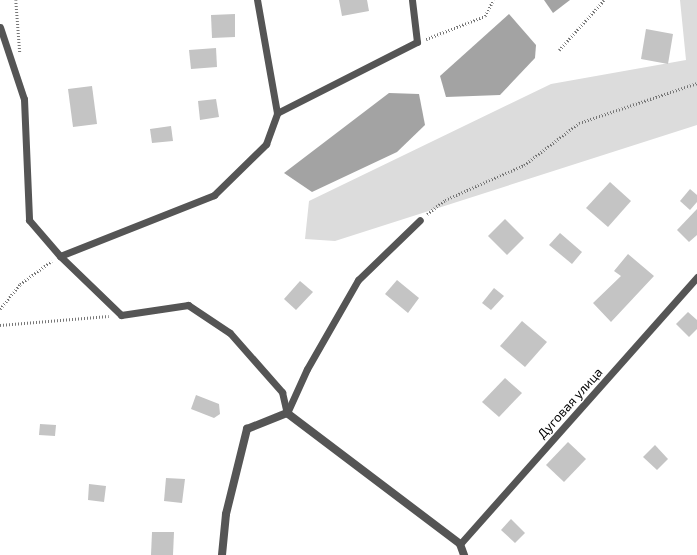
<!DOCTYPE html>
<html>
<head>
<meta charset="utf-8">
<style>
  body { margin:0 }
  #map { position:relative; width:697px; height:555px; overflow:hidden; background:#fff; font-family:"Exo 2",sans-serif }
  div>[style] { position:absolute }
  .green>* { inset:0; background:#dcdcdc }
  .water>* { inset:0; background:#a3a3a3 }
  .building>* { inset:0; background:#c4c4c4 }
  .path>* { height:2.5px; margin-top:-1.25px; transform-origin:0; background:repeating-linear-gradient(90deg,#777 0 1px,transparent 0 3px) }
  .lane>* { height:7px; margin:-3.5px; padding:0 3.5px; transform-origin:3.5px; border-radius:3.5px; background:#555 }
  .street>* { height:8px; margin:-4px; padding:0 4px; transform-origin:4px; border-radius:4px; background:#555 }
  span { translate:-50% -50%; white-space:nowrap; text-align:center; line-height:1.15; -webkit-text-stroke:3px #fff; paint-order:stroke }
  .street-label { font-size:13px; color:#000 }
</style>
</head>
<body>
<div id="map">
  <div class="green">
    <i style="clip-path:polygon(680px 0,697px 0,697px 125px,335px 241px,305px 239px,309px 201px,551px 84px,686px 60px)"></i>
  </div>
  <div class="water">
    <i style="clip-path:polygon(544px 0,570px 0,553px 13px)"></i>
    <i style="clip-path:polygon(509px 14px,536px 45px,535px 58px,500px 95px,446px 97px,440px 76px)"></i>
    <i style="clip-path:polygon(389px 93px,419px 94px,425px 125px,397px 152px,312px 192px,284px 173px)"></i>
  </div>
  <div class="building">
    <i style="clip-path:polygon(339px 0,367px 0,369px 11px,342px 16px)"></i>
    <i style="clip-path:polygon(235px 14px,235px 37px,212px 38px,211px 15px)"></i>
    <i style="clip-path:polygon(646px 29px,673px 34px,668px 64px,641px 59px)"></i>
    <i style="clip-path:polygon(216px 48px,217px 67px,191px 69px,189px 50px)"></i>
    <i style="clip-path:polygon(92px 86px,97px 124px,73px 127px,68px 89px)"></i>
    <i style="clip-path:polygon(216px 99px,219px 117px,200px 120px,198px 101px)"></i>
    <i style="clip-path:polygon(171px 126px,173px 141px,152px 143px,150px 129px)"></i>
    <i style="clip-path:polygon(610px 182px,631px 201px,608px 227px,586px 208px)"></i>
    <i style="clip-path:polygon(690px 189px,697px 195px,697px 202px,690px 210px,680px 201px)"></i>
    <i style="clip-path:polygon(697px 209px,697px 235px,689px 242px,677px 230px)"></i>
    <i style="clip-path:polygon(505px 219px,524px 238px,507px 255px,488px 236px)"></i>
    <i style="clip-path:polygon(560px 233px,582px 252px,572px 264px,549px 245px)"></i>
    <i style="clip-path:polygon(628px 254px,654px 276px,611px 322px,593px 303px,621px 276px,614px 271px)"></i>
    <i style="clip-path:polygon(397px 280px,419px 298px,408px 313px,385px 294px)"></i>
    <i style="clip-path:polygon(300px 281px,313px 292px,296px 310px,284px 299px)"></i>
    <i style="clip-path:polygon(494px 288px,504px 296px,491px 310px,482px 303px)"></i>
    <i style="clip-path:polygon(688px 312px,697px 320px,697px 329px,689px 337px,676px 324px)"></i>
    <i style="clip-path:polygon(522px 321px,547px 342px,525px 367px,500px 346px)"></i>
    <i style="clip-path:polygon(505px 378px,522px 393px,499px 417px,482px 402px)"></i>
    <i style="clip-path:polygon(196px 395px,219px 404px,220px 414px,214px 418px,191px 409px)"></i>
    <i style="clip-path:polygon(40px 424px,56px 425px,55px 436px,39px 435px)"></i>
    <i style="clip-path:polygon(568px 442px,586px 459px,564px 482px,546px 465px)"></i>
    <i style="clip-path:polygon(655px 445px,668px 459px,657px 470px,643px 457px)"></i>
    <i style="clip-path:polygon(166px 478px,185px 479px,182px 503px,164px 501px)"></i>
    <i style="clip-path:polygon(89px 484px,106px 486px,104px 502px,88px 500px)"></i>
    <i style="clip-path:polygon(511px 519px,525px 533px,515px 543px,501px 530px)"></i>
    <i style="clip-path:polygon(152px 532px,174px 532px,173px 555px,151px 555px)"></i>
  </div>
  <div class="path">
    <i style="left:16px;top:0;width:53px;rotate:85.7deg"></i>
    <i style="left:426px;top:39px;width:63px;rotate:-21.3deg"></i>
    <i style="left:485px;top:16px;width:18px;rotate:-63deg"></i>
    <i style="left:559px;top:50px;width:67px;rotate:-48deg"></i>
    <i style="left:427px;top:214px;width:23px;rotate:-38deg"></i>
    <i style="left:445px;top:200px;width:86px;rotate:-23.9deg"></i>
    <i style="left:524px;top:165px;width:69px;rotate:-37.4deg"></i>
    <i style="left:579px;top:123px;width:125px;rotate:-18.7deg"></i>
    <i style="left:0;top:309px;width:32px;rotate:-51deg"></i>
    <i style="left:20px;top:284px;width:39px;rotate:-36deg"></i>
    <i style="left:0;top:325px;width:109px;rotate:-4.7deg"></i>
  </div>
  <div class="lane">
    <i style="left:0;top:27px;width:76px;rotate:71.6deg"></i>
    <i style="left:24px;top:99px;width:121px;rotate:87.6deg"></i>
    <i style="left:29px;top:220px;width:48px;rotate:49.3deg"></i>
    <i style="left:60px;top:256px;width:85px;rotate:44deg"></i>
    <i style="left:121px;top:315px;width:68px;rotate:-8.5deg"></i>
    <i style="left:188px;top:305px;width:50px;rotate:33.7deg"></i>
    <i style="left:230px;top:333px;width:79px;rotate:48.6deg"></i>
    <i style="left:282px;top:392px;width:22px;rotate:77deg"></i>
    <i style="left:277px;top:113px;width:157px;rotate:-26.9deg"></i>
    <i style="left:417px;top:42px;width:42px;rotate:-96.8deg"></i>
    <i style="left:60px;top:256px;width:166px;rotate:-21.6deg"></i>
    <i style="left:214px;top:195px;width:73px;rotate:-44.4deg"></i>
    <i style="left:266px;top:144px;width:33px;rotate:-70deg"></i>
    <i style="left:277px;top:113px;width:115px;rotate:-100deg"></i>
    <i style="left:287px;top:413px;width:48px;rotate:-65.6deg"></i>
    <i style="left:307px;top:369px;width:103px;rotate:-60.2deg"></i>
    <i style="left:358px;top:280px;width:86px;rotate:-44.1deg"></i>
    <i style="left:460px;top:544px;width:357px;rotate:-48.4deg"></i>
  </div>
  <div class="street">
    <i style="left:222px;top:555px;width:41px;rotate:-84.4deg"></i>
    <i style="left:226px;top:514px;width:88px;rotate:-76.1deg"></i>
    <i style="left:247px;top:429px;width:43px;rotate:-21.8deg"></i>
    <i style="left:287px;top:413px;width:217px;rotate:37.1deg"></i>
    <i style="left:460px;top:544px;width:12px;rotate:70deg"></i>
  </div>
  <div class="street-label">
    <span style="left:570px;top:403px;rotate:-48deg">Дуговая улица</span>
  </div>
</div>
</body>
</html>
